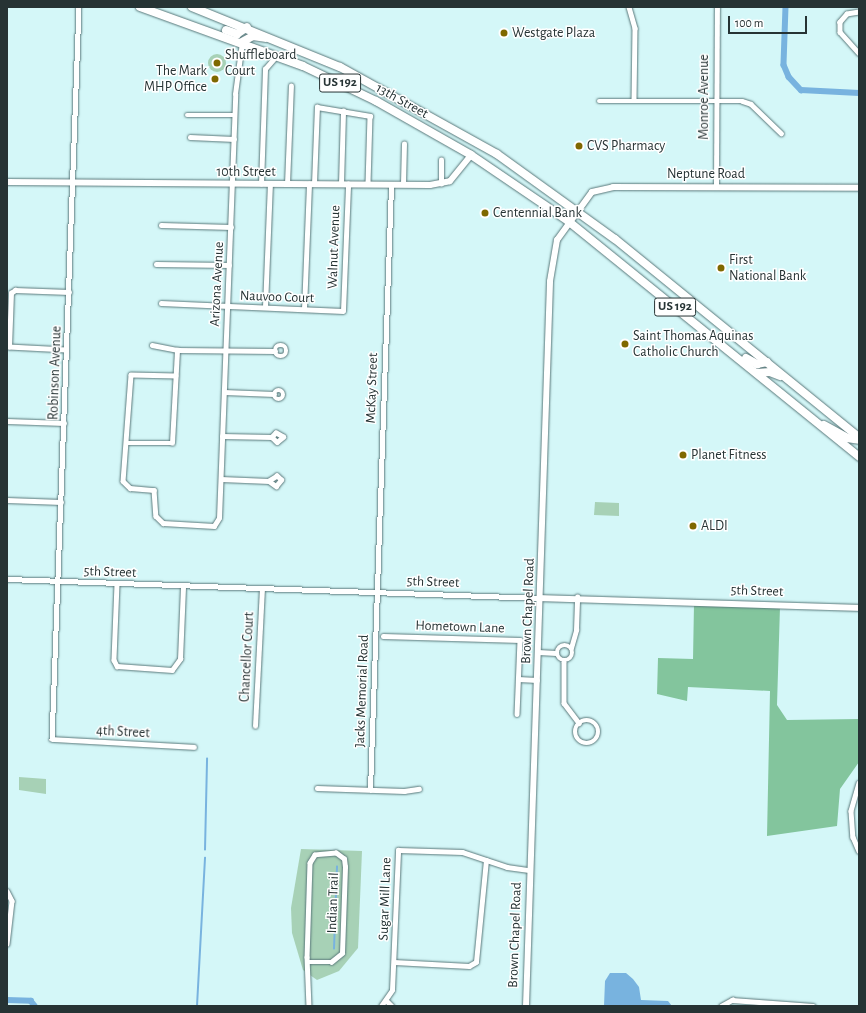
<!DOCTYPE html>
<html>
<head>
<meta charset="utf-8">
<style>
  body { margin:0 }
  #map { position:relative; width:866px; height:1013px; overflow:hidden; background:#d4f7f8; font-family:"Alegreya Sans",sans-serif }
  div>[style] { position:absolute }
  .green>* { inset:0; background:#a7d1b6 }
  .round { border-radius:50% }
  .forest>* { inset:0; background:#83c59d }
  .water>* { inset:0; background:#78b3df }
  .stream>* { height:1.5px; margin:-0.75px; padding:0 0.75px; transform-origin:0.75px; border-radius:0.75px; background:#78b3df }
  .canal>* { height:5.5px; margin:-2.75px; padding:0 2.75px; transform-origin:2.75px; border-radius:2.75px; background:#78b3df }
  .roads { filter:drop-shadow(0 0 1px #59787a) drop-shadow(0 0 1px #59787a) }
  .street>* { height:4.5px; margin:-2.25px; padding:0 2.25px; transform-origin:2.25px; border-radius:2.25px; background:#fff }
  .street>.ring { margin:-2.25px; padding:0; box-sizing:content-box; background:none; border:4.5px solid #fff; border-radius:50% }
  .secondary>* { height:6px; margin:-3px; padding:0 3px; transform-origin:3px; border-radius:3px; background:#fff }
  .highway>* { height:8px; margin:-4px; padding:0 4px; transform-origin:4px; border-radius:4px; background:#fff }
  .dots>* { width:11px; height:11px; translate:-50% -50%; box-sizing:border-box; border:2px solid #fff; border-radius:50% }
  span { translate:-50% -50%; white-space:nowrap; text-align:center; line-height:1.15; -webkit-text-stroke:3px #fff; paint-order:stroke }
  .shield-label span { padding:1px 3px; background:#fff; border:1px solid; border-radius:3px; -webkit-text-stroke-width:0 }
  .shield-label { font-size:13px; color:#263334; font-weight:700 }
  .poi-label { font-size:14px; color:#263334 }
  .left { translate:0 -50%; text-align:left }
  .right { translate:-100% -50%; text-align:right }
  .street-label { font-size:14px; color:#263334 }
  .frame { position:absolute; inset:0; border:8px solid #263334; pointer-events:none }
  .scale { position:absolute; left:728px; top:16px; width:79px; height:18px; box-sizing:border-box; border:2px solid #263334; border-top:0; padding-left:5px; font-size:12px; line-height:14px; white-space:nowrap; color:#263334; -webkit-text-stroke:3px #fff; paint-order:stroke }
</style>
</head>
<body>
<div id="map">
  <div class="green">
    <i class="round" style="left:208px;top:54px;width:18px;height:18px"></i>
    <i style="clip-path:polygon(595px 502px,619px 503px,619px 516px,594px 515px)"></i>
    <i style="clip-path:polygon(19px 777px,46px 779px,46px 794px,19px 790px)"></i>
    <i style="clip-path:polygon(301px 849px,362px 851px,358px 948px,339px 971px,317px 980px,303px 970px,292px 933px,291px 908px)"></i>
  </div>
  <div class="forest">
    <i style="clip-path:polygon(694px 604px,780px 607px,777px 705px,787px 720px,859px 719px,859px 762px,840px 789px,837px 826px,767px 836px,770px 691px,688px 687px,687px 701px,657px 694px,658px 658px,693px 659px)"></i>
  </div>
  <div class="water">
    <i style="clip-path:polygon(610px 973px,626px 973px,633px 979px,639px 987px,641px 1000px,668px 1001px,672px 1006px,604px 1006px,605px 981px)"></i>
  </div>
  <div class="stream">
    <i style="left:205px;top:850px;width:91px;rotate:-88.7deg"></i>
    <i style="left:334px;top:949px;width:82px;rotate:-87.9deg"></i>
    <i style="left:197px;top:1006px;width:148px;rotate:-86.9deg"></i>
  </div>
  <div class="canal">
    <i style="left:786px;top:7px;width:58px;rotate:92deg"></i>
    <i style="left:784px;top:65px;width:13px;rotate:67deg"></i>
    <i style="left:789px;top:77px;width:18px;rotate:47deg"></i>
    <i style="left:801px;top:90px;width:58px;rotate:3deg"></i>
    <i style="left:7px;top:1000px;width:24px;rotate:2deg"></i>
    <i style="left:31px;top:1001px;width:6px;rotate:51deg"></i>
  </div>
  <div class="roads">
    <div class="street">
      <i style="left:79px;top:7px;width:732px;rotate:92.11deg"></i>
      <i style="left:52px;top:739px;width:142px;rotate:3.2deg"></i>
      <i style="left:629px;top:7px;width:22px;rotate:74deg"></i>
      <i style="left:635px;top:28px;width:71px;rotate:90.8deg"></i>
      <i style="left:859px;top:12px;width:12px;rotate:171deg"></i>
      <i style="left:847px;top:14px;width:11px;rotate:131deg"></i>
      <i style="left:840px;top:22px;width:10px;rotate:90deg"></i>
      <i style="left:840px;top:32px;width:28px;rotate:48deg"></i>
      <i style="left:599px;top:101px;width:143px"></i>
      <i style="left:742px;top:101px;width:9px;rotate:18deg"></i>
      <i style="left:751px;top:104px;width:42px;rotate:44deg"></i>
      <i style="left:187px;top:115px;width:48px"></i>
      <i style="left:190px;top:137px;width:44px;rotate:2.6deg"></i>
      <i style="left:261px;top:184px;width:115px;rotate:-88deg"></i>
      <i style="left:265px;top:69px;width:18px;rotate:-49deg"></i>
      <i style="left:287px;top:184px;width:98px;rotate:-87.7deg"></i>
      <i style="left:314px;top:184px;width:77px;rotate:-87.8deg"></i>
      <i style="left:317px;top:107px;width:54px;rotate:9.6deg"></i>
      <i style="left:370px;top:116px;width:68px;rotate:91.7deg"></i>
      <i style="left:341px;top:184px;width:73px;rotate:-88.4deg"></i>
      <i style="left:403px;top:184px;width:40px;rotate:-88.6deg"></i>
      <i style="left:441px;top:184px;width:24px;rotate:-90deg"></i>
      <i style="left:716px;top:186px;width:179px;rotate:-89.7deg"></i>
      <i style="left:161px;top:225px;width:70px;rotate:1.6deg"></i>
      <i style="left:156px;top:264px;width:73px;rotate:0.8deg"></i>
      <i style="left:161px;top:303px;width:182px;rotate:2.5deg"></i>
      <i style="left:343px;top:311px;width:127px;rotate:-87.7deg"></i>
      <i style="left:265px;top:307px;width:123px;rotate:-87.7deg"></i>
      <i style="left:304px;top:309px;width:125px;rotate:-87.7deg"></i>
      <i style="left:152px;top:345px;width:25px;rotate:11deg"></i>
      <i style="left:177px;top:350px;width:98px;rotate:0.6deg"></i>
      <i class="ring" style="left:275.5px;top:345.5px;width:6.5px;height:6.5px"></i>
      <i style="left:66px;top:350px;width:57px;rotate:-177deg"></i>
      <i style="left:9px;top:347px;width:54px;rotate:-87.9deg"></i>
      <i style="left:11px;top:293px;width:5px;rotate:-37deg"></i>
      <i style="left:15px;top:290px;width:54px;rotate:2.1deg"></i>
      <i style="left:176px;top:376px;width:45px;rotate:-178.7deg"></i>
      <i style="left:131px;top:375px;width:106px;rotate:94.3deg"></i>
      <i style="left:123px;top:481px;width:10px;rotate:45deg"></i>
      <i style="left:130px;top:488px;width:24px;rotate:5deg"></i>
      <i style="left:154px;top:490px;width:26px;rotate:86deg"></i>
      <i style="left:156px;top:516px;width:10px;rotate:45deg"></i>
      <i style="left:163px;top:523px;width:51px;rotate:3.4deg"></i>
      <i style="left:214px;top:526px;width:9px;rotate:-58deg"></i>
      <i style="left:219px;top:518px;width:424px;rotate:-87.8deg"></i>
      <i style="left:235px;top:94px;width:52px;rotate:-82.3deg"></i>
      <i class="ring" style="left:274px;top:390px;width:5.5px;height:5.5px"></i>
      <i style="left:224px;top:392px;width:50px;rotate:2.3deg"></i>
      <i style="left:7px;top:421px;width:57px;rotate:2deg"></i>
      <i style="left:222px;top:436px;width:50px;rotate:1.1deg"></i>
      <i style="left:272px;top:437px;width:7px;rotate:45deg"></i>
      <i style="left:277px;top:442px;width:8px;rotate:-40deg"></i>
      <i style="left:283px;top:437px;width:8px;rotate:-150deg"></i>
      <i style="left:276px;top:433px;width:6px;rotate:135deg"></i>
      <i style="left:127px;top:443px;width:45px"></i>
      <i style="left:172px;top:443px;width:93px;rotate:-86.9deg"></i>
      <i style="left:221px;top:479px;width:48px;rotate:2.4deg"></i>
      <i style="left:269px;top:481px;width:9px;rotate:36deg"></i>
      <i style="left:276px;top:486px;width:8px;rotate:-50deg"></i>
      <i style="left:281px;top:480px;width:6px;rotate:-135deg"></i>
      <i style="left:277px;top:476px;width:9px;rotate:148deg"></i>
      <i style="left:7px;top:500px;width:54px;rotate:2.1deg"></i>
      <i style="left:7px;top:579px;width:533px;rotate:2.04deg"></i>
      <i style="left:117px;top:584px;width:76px;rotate:92.3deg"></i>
      <i style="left:114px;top:660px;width:7px;rotate:63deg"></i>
      <i style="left:117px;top:666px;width:55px;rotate:4.2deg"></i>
      <i style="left:172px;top:670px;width:14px;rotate:-54deg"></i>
      <i style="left:180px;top:659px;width:73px;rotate:-87.6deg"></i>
      <i style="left:383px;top:636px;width:137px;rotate:1.7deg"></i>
      <i style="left:520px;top:640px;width:74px;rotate:92.3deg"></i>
      <i class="ring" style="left:557px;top:645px;width:11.5px;height:11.5px"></i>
      <i style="left:571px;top:648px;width:19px;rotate:-74deg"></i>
      <i style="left:576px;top:630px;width:33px;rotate:-88deg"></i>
      <i style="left:538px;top:652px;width:18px;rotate:3deg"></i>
      <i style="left:564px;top:662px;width:41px;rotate:90deg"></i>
      <i style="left:564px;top:703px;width:25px;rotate:53deg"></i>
      <i style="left:518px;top:679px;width:19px;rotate:3deg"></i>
      <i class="ring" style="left:575px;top:720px;width:19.5px;height:19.5px"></i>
      <i style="left:255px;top:726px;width:137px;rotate:-87.1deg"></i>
      <i style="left:859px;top:783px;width:29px;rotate:106deg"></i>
      <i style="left:851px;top:811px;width:26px;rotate:86deg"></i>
      <i style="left:853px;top:837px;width:15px;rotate:67deg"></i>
      <i style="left:317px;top:788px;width:87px;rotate:2deg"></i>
      <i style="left:404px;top:791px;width:15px;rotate:-8deg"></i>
      <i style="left:370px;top:790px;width:605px;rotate:-88.01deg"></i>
      <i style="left:7px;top:891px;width:11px;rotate:63deg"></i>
      <i style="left:12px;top:901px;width:43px;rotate:96.6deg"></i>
      <i style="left:307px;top:962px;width:24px"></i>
      <i style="left:331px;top:962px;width:14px;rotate:-39deg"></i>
      <i style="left:342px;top:953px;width:86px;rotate:-88deg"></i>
      <i style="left:345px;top:867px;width:8px;rotate:-97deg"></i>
      <i style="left:344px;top:859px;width:10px;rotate:-143deg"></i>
      <i style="left:336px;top:853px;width:21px;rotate:175deg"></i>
      <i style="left:315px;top:855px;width:9px;rotate:122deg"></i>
      <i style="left:310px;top:863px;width:94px;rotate:91.8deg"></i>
      <i style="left:307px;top:957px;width:49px;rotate:87.7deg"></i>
      <i style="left:394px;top:962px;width:75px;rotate:3.1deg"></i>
      <i style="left:469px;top:966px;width:8px;rotate:-30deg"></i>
      <i style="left:476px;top:962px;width:102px;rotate:-84.4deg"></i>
      <i style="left:386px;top:1000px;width:8px;rotate:45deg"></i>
      <i style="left:381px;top:1006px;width:19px;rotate:-55deg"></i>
      <i style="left:392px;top:990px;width:140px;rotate:-87.5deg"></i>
      <i style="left:398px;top:850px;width:64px;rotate:1.8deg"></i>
      <i style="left:462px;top:852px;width:47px;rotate:18.4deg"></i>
      <i style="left:507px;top:867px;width:22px;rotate:8deg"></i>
      <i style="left:721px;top:1006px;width:13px;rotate:-29deg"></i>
      <i style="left:732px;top:1000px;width:81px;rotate:4.2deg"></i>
    </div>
    <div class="secondary">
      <i style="left:7px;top:182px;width:423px;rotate:0.4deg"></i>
      <i style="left:430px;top:185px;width:20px;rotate:-11deg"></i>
      <i style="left:450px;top:181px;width:33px;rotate:-51deg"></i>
      <i style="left:540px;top:598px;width:319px;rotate:1.8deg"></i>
      <i style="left:526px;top:1006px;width:725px;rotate:-88.1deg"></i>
      <i style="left:550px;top:281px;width:42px;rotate:-80.3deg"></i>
      <i style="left:557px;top:240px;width:59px;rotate:-53.9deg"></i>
      <i style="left:592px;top:192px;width:22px;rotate:-13deg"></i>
      <i style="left:613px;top:187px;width:246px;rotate:0.2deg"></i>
    </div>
    <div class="highway">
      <i style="left:140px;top:7px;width:173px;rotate:19.9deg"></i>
      <i style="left:303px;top:66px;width:81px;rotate:25.6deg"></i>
      <i style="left:376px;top:101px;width:109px;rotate:29.6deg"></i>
      <i style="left:471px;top:155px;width:117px;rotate:34.2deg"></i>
      <i style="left:568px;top:221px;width:375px;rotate:39deg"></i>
      <i style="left:192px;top:7px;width:160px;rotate:22.1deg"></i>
      <i style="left:340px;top:67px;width:179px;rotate:29deg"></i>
      <i style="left:497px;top:154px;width:145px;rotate:35.8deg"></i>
      <i style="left:615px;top:239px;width:314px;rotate:39.1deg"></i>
      <i style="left:226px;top:30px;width:12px;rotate:20deg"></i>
      <i style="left:237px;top:34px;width:12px;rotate:-35deg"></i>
      <i style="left:242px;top:42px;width:13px;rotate:-29deg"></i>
      <i style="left:253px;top:36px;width:12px;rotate:9deg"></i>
      <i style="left:746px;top:358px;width:13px;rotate:29deg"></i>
      <i style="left:757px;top:364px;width:10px;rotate:-11deg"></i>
      <i style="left:757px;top:373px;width:13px;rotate:-4deg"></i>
      <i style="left:770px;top:372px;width:11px;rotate:22deg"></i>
      <i style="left:824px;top:425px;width:26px;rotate:29deg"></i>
      <i style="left:847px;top:438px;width:12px;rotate:9deg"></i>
    </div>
  </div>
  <div class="dots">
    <i style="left:504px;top:33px;background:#7f6800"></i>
    <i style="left:217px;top:63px;background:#7f6800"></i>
    <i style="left:215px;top:79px;background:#7f6800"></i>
    <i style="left:579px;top:146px;background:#7f6800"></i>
    <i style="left:485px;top:213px;background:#7f6800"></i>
    <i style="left:721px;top:268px;background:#7f6800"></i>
    <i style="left:625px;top:344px;background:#7f6800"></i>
    <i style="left:683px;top:455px;background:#7f6800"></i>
    <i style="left:693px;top:526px;background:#7f6800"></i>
  </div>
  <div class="shield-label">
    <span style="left:340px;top:83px">US 192</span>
    <span style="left:675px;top:307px">US 192</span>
  </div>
  <div class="poi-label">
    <span class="left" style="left:512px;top:33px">Westgate Plaza</span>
    <span class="left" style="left:225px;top:63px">Shuffleboard<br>Court</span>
    <span class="right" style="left:207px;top:79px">The Mark<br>MHP Office</span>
    <span class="left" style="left:587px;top:146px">CVS Pharmacy</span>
    <span class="left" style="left:493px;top:213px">Centennial Bank</span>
    <span class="left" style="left:729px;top:268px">First<br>National Bank</span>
    <span class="left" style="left:633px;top:344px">Saint Thomas Aquinas<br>Catholic Church</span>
    <span class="left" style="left:691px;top:455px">Planet Fitness</span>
    <span class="left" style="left:701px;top:526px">ALDI</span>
  </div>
  <div class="street-label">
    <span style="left:704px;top:97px;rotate:-90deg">Monroe Avenue</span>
    <span style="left:402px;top:101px;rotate:29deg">13th Street</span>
    <span style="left:246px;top:172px">10th Street</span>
    <span style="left:706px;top:174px">Neptune Road</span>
    <span style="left:334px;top:247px;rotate:-88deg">Walnut Avenue</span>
    <span style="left:217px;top:284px;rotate:-87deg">Arizona Avenue</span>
    <span style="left:277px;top:297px;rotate:2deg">Nauvoo Court</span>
    <span style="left:55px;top:373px;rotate:-88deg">Robinson Avenue</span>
    <span style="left:372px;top:388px;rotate:-88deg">McKay Street</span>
    <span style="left:110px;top:572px;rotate:2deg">5th Street</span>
    <span style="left:433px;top:582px;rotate:2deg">5th Street</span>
    <span style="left:757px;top:591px;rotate:2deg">5th Street</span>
    <span style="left:528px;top:611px;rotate:-88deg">Brown Chapel Road</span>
    <span style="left:460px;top:627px;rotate:2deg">Hometown Lane</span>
    <span style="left:247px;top:657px;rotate:-87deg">Chancellor Court</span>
    <span style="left:362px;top:691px;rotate:-88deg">Jacks Memorial Road</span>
    <span style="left:123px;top:732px;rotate:3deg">4th Street</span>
    <span style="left:385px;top:899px;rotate:-88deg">Sugar Mill Lane</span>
    <span style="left:333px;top:903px;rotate:-88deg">Indian Trail</span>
    <span style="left:515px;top:935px;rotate:-88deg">Brown Chapel Road</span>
  </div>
  <div class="frame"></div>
  <div class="scale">100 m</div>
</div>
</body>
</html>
